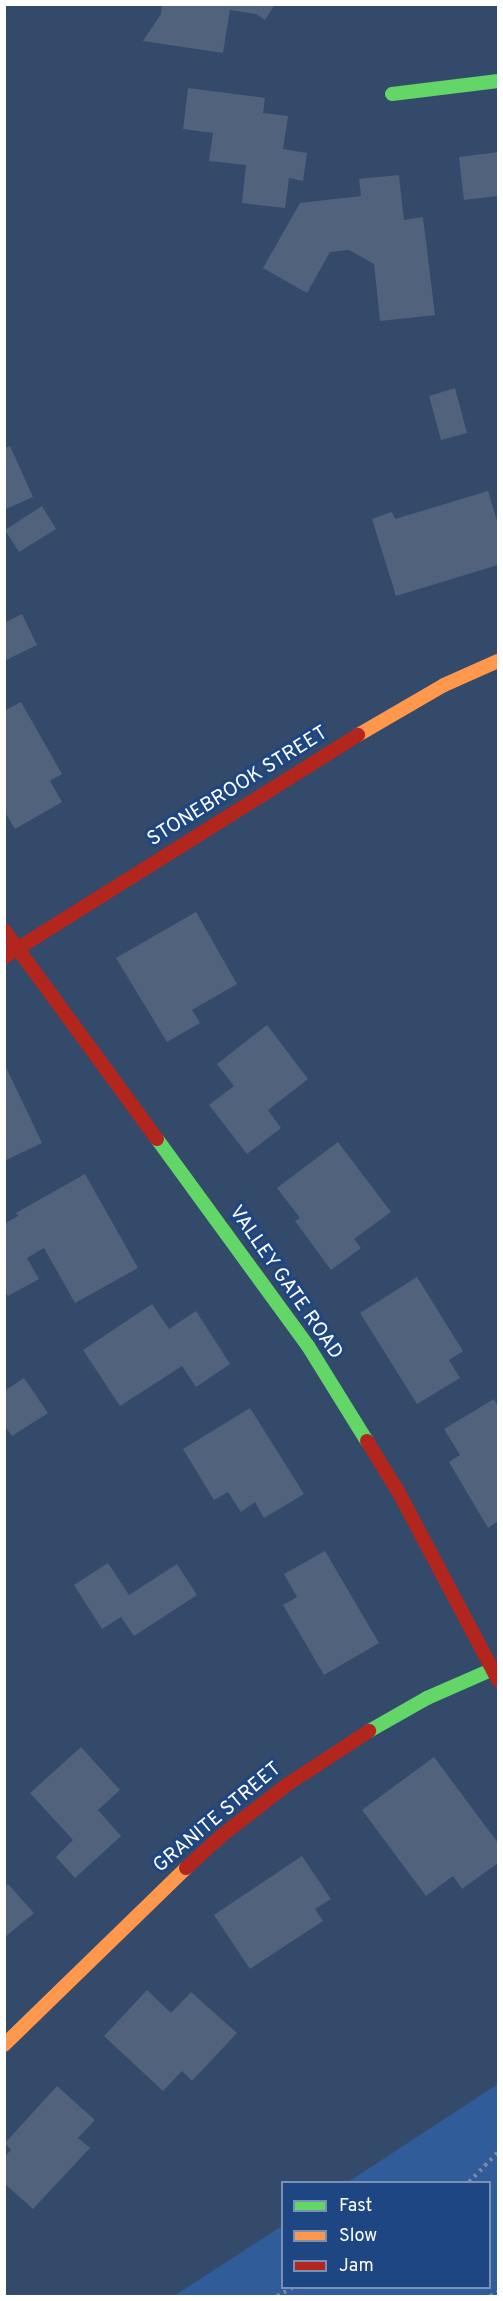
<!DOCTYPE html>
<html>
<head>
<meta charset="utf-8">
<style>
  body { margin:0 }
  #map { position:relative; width:503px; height:2301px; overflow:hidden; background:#344a6b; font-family:Overpass,sans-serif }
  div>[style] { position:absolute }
  .green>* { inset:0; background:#315c9a }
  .building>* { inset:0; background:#50627c }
  .path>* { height:4px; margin-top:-2px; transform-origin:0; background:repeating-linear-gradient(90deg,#7a8aa1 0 3px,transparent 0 7.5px) }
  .fast>* { height:14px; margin:-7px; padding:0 7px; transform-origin:7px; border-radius:7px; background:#63d668 }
  .slow>* { height:14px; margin:-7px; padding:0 7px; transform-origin:7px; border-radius:7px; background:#ff974d }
  .jam>* { height:14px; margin:-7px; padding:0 7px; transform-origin:7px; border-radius:7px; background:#b3261e }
  span { translate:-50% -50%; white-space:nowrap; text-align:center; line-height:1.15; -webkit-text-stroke:6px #1d4682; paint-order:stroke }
  .street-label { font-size:20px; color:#fff }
  .frame { position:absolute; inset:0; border:6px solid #fff; pointer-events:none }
  .legend { position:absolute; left:281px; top:2181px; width:210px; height:108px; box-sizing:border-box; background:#1d4682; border:2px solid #7790b4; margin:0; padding:8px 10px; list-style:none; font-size:18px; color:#fff }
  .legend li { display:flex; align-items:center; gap:12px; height:30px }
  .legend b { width:30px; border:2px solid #7790b4 }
</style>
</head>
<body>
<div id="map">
  <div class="green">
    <i style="clip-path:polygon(498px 2084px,498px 2296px,174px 2296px,282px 2226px,282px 2288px,490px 2288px,490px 2182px,348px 2182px)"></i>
  </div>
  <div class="building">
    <i style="clip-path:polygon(162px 4px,275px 4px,265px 20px,256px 14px,230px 10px,223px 53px,143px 41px,161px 14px)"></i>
    <i style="clip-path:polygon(188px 88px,265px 98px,263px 113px,288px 116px,283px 149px,307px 153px,303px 181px,289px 178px,285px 208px,242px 203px,246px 165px,209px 161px,213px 133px,183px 129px)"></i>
    <i style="clip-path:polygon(498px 152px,498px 196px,464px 200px,459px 157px)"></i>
    <i style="clip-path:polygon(399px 175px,404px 220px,423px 217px,435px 315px,380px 321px,374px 264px,349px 250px,330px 252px,307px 293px,263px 268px,300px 203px,361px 196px,359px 179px)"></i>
    <i style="clip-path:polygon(455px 388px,467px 433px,441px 440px,429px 396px)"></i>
    <i style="clip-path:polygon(10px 446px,33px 497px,4px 510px,4px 448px)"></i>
    <i style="clip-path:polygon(488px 491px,498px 524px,498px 565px,396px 596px,372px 519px,392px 512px,395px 519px)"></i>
    <i style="clip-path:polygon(42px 506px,56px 529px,19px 552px,5px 530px)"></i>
    <i style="clip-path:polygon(22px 614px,37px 645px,4px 661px,4px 623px)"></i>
    <i style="clip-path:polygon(21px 702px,62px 774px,50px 781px,62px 802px,15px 829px,4px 811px,4px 711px)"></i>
    <i style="clip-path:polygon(196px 912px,237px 984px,192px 1010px,200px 1023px,167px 1042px,116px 958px)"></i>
    <i style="clip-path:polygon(267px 1025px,308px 1079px,268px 1110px,281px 1128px,247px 1154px,209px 1105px,234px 1086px,217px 1064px)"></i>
    <i style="clip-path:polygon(4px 1063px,42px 1143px,4px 1161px)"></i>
    <i style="clip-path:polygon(338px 1142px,391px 1212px,354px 1239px,361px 1248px,331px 1270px,295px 1221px,300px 1218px,277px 1188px)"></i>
    <i style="clip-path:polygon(85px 1174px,138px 1268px,75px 1303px,44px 1248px,27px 1258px,39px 1279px,8px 1296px,4px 1291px,4px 1224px,18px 1216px,16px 1213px)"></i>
    <i style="clip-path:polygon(417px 1277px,463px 1351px,449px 1360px,460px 1378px,417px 1404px,360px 1313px)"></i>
    <i style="clip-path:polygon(152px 1304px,169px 1329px,196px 1311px,230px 1364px,196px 1387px,182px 1366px,120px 1406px,83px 1350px)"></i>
    <i style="clip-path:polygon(24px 1378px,48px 1413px,12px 1436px,4px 1425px,4px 1391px)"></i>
    <i style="clip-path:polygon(494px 1399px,498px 1407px,498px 1521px,488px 1528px,449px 1462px,460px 1455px,444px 1429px)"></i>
    <i style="clip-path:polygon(250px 1408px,304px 1494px,264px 1518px,255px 1502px,241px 1512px,228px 1492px,214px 1500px,183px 1449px)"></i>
    <i style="clip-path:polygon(325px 1551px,379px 1643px,324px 1675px,283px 1605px,297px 1597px,284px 1574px)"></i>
    <i style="clip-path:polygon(108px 1563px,129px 1595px,177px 1564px,197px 1595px,134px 1636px,121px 1617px,102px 1629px,74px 1585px)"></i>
    <i style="clip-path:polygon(81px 1747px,120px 1790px,98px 1810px,121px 1836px,75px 1878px,56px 1857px,73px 1840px,30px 1793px)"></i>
    <i style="clip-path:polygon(434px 1757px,498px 1843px,498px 1863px,462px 1889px,453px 1876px,426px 1896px,362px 1810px)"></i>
    <i style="clip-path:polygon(302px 1856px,331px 1899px,315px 1909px,323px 1921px,250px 1969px,214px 1915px)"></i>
    <i style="clip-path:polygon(8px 1884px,34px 1913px,4px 1938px,4px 1887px)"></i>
    <i style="clip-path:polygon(147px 1990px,171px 2013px,191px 1992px,237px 2033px,192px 2081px,182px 2071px,163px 2091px,104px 2036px)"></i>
    <i style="clip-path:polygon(57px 2086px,95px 2120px,78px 2138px,90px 2148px,33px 2209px,4px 2183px,4px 2157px,11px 2150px,5px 2143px)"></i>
  </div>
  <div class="path">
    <i style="left:469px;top:2182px;width:42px;rotate:-46deg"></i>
    <i style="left:277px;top:2296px;width:17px;rotate:-28deg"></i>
    <i style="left:490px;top:2296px;width:9px;rotate:-27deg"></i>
  </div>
  <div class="fast">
    <i style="left:392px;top:94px;width:107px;rotate:-7deg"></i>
    <i style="left:157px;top:1139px;width:256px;rotate:53.9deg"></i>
    <i style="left:308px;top:1346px;width:112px;rotate:58.2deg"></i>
    <i style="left:369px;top:1731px;width:67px;rotate:-29.6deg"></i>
    <i style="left:427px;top:1698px;width:72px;rotate:-23.7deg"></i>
  </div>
  <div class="slow">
    <i style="left:358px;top:735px;width:99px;rotate:-30.2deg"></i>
    <i style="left:444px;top:685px;width:59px;rotate:-24deg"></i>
    <i style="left:4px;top:2045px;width:254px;rotate:-44.2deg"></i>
  </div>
  <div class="jam">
    <i style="left:4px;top:930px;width:259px;rotate:53.8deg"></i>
    <i style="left:4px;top:957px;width:418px;rotate:-32.1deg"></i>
    <i style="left:367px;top:1441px;width:61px;rotate:58.4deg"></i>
    <i style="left:399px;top:1493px;width:212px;rotate:62.1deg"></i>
    <i style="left:186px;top:1868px;width:47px;rotate:-42.4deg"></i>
    <i style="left:221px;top:1836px;width:85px;rotate:-37.8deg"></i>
    <i style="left:288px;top:1784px;width:97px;rotate:-33.2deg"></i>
  </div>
  <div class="street-label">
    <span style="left:238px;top:787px;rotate:-32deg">STONEBROOK STREET</span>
    <span style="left:285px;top:1283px;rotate:55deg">VALLEY GATE ROAD</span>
    <span style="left:218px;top:1818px;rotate:-40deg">GRANITE STREET</span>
  </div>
  <div class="frame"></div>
  <ul class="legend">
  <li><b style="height:8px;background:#63d668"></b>Fast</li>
  <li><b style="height:8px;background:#ff974d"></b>Slow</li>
  <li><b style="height:8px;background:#b3261e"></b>Jam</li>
  </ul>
</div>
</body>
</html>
